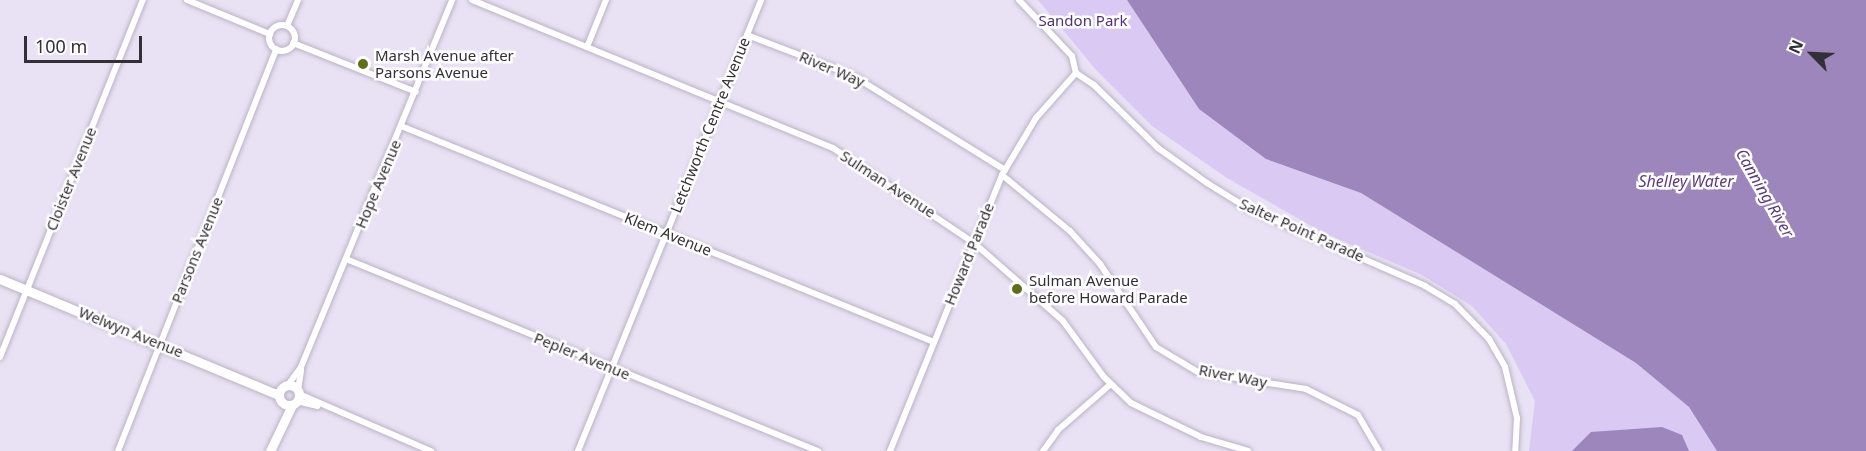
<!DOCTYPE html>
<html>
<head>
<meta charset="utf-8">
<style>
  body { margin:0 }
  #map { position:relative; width:1866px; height:451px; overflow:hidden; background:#e9e2f4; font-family:"Noto Sans",sans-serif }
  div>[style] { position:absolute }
  .green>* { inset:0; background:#d9c9f3 }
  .water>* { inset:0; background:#9c86bc }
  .roads { filter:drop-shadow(0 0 2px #b9b3c4) drop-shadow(0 0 2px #b9b3c4) }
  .street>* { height:6px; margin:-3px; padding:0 3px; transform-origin:3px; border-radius:3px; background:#fff }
  .street>.ring { margin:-3px; padding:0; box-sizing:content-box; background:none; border:6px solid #fff; border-radius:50% }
  .secondary>* { height:9px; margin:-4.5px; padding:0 4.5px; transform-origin:4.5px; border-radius:4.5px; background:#fff }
  .secondary>.ring { margin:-4.5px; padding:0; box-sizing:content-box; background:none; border:9px solid #fff; border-radius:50% }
  .dots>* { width:16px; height:16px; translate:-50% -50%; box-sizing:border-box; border:3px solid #fff; border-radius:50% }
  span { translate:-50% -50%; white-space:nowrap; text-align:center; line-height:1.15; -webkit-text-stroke:5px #fff; paint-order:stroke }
  .park-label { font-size:15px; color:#503274 }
  .poi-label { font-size:15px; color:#322f36 }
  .left { translate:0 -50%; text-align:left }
  .street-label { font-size:15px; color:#322f36 }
  .water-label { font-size:16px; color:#5a3c80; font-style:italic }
  .north { position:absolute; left:1782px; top:24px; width:60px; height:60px; -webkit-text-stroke:4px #fff; paint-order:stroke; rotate:294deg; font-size:16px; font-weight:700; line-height:24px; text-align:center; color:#322f36 }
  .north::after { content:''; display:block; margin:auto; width:21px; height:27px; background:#322f36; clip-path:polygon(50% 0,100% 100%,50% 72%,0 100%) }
  .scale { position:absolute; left:24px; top:36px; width:118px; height:27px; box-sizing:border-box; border:3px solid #322f36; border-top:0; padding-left:8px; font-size:18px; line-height:21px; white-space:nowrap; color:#322f36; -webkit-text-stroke:4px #fff; paint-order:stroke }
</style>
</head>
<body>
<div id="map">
  <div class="green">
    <i style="clip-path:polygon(1038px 0,1127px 0,1199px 109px,1266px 159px,1361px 193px,1636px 363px,1689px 407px,1717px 451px,1529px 451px,1535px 401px,1506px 344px,1472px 306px,1422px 275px,1322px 232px,1227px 178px,1152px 126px,1097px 71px)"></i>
  </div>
  <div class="water">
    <i style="clip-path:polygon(1127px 0,1866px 0,1866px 451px,1717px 451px,1689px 407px,1636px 363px,1361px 193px,1266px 159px,1199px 109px)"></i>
    <i style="clip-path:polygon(1662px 427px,1682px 435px,1689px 451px,1572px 451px,1591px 432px)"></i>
  </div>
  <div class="roads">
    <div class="street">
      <i style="left:187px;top:0;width:90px;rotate:22.3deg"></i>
      <i style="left:472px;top:0;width:390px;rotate:22.3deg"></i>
      <i style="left:833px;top:148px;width:170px;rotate:34deg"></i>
      <i style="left:974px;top:243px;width:118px;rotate:41.2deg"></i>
      <i style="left:1063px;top:321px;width:69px;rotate:53.8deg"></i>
      <i style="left:1104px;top:377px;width:37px;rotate:44deg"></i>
      <i style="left:1131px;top:403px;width:78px;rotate:25.9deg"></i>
      <i style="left:1201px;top:437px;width:49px;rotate:16.6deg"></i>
      <i style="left:1019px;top:0;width:77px;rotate:46.6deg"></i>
      <i style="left:1072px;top:56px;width:17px;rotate:77deg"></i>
      <i style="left:1076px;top:73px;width:22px;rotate:34deg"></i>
      <i style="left:1094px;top:85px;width:90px;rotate:44.5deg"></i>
      <i style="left:1158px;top:148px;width:60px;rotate:35.5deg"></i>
      <i style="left:1207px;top:183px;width:49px;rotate:31.8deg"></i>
      <i style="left:1249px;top:209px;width:192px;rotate:23.6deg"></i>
      <i style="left:1425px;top:286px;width:35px;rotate:31deg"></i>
      <i style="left:1455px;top:304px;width:49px;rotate:45.8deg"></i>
      <i style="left:1489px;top:339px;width:32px;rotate:60deg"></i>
      <i style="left:1505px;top:367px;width:52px;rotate:76.8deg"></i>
      <i style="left:1517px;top:418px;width:33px;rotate:93deg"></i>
      <i class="ring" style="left:269px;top:25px;width:20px;height:20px"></i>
      <i style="left:287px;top:26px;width:28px;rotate:-67deg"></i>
      <i style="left:747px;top:35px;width:112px;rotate:20.9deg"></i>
      <i style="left:852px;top:75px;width:180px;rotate:31.8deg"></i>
      <i style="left:293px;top:43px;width:132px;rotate:21.7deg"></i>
      <i style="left:587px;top:47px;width:51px;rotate:-68deg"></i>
      <i style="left:401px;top:126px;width:575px;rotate:22.06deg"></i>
      <i style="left:1002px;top:175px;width:88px;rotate:39.5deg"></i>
      <i style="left:1070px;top:231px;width:45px;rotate:47.7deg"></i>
      <i style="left:1100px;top:264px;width:100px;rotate:56deg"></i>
      <i style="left:1156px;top:347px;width:49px;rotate:30.8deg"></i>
      <i style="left:1198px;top:372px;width:109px;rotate:8.9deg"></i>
      <i style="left:1306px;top:389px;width:58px;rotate:26.6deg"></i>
      <i style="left:1358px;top:415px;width:42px;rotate:59.7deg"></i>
      <i style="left:346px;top:259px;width:510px;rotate:22.14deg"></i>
      <i style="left:0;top:357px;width:385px;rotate:-68.2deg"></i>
      <i style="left:288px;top:385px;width:22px;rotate:-54deg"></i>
      <i style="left:301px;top:367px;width:397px;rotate:-67.6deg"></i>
      <i style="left:298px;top:390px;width:20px;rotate:-81deg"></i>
      <i style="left:299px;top:394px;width:144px;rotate:23.4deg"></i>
      <i style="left:297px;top:401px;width:21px;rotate:14deg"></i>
      <i style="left:118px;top:451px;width:432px;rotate:-68.5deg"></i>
      <i style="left:578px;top:451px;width:487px;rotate:-67.9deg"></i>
      <i style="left:890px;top:451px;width:298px;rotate:-67.9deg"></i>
      <i style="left:1002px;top:175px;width:66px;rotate:-59.2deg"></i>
      <i style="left:1036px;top:118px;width:60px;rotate:-48.4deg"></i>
      <i style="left:1043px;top:451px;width:26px;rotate:-54deg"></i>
      <i style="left:1058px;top:430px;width:70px;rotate:-41deg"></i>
    </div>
    <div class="secondary">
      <i style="left:0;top:279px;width:302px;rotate:22.6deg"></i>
      <i class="ring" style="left:279px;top:385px;width:11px;height:11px"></i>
      <i style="left:270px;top:451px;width:51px;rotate:-64.4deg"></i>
    </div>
  </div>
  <div class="dots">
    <i style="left:363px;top:64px;background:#5f6e1a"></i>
    <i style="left:1017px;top:289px;background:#5f6e1a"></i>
  </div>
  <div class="park-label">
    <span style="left:1083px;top:21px">Sandon Park</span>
  </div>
  <div class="poi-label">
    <span class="left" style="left:375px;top:64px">Marsh Avenue after<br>Parsons Avenue</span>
    <span class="left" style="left:1029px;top:289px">Sulman Avenue<br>before Howard Parade</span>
  </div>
  <div class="street-label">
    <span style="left:832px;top:69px;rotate:23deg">River Way</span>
    <span style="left:710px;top:125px;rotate:-68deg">Letchworth Centre Avenue</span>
    <span style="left:71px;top:179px;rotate:-68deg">Cloister Avenue</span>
    <span style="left:378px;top:184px;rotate:-67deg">Hope Avenue</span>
    <span style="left:888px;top:184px;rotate:33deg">Sulman Avenue</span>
    <span style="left:1302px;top:230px;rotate:24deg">Salter Point Parade</span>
    <span style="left:668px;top:234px;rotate:22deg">Klem Avenue</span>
    <span style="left:197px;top:250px;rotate:-68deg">Parsons Avenue</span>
    <span style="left:969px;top:254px;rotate:-68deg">Howard Parade</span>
    <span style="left:131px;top:332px;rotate:22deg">Welwyn Avenue</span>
    <span style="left:582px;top:356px;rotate:22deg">Pepler Avenue</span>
    <span style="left:1233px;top:376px;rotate:11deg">River Way</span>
  </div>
  <div class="water-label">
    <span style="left:1686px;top:181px">Shelley Water</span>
    <span style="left:1765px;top:193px;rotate:60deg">Canning River</span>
  </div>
  <div class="north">N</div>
  <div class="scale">100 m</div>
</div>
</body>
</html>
